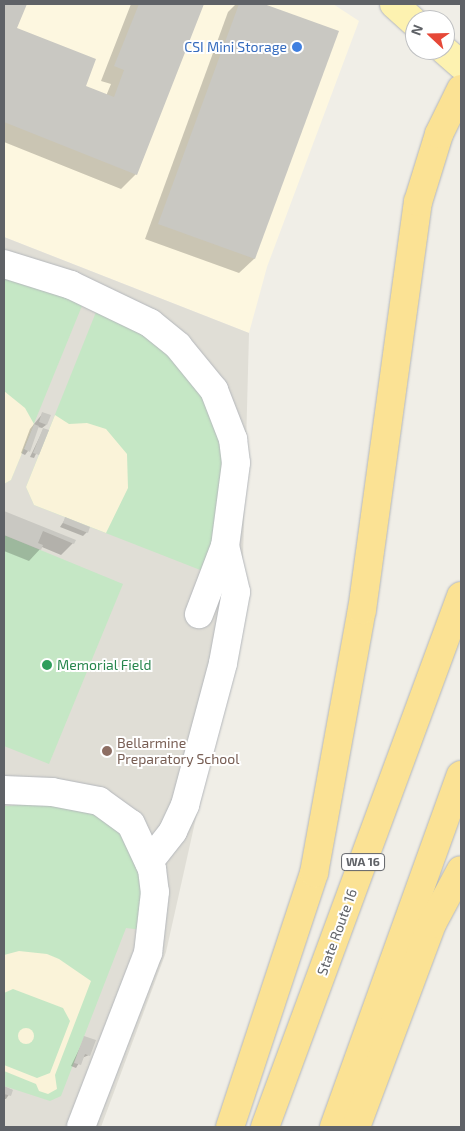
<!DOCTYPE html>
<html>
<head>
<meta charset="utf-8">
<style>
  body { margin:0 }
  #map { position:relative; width:465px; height:1131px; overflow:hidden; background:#f0eee7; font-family:"Exo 2",sans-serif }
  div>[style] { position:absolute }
  .commercial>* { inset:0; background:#fdf7e0 }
  .education>* { inset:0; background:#e0ded6 }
  .green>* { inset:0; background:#c5e7c5 }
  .sand>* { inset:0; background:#faf3d9 }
  .round { border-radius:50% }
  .shadow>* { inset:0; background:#0003 }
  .building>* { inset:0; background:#c9c8c2 }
  .roads { filter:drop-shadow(0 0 1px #b4b7bb) drop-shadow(0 0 1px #b4b7bb) }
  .minor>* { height:28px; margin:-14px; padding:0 14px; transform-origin:14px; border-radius:14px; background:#fff }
  .major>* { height:28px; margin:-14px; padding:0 14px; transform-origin:14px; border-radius:14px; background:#fdf2b0 }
  .highway>* { height:28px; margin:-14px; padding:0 14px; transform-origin:14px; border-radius:14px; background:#fbe294 }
  .dots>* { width:14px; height:14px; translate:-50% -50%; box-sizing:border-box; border:2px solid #fff; border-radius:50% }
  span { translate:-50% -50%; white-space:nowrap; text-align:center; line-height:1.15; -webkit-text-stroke:4px #fff; paint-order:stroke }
  .shield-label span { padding:1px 4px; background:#fff; border:1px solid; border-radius:4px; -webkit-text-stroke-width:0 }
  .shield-label { font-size:12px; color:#5f6267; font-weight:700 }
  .shop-label { font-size:14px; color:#366cbe }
  .right { translate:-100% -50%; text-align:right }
  .leisure-label { font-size:14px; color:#27864d }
  .left { translate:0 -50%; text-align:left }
  .education-label { font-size:14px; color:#785e54 }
  .street-label { font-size:14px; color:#5f6267 }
  .frame { position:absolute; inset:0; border:5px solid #5f6267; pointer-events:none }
  .north { position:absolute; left:405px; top:10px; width:50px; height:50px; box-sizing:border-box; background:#fff; border:1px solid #bfc0c2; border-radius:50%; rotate:291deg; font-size:14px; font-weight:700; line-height:20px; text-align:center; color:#5f6267 }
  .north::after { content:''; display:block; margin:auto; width:18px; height:22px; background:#e64838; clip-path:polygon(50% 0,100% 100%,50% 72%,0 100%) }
</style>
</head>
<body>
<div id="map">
  <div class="commercial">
    <i style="clip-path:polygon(4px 4px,333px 4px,359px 21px,267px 267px,249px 333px,4px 237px)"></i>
  </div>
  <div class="education">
    <i style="clip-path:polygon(4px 237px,249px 333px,242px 596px,229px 670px,166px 952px,101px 1127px,4px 1127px)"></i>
  </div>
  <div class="green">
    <i style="clip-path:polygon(4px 272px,86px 296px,11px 480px,4px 484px)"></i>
    <i style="clip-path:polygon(100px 302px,175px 352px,226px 432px,208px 573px,34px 505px,26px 487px)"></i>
    <i style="clip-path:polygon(4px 535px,123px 584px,49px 764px,4px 746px)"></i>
    <i style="clip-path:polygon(37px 804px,79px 807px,116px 824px,141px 857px,143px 930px,126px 928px,61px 1096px,50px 1101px,4px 1086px,4px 806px)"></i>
  </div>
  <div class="sand">
    <i style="clip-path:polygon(4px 391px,25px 408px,34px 424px,11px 480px,4px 484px)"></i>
    <i style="clip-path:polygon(55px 415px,69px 424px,87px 423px,106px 429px,127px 454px,128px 488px,106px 533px,34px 505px,26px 487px)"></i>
    <i style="clip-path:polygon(19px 951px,47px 954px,59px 959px,91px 981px,55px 1075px,57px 1089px,48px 1094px,39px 1091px,36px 1084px,4px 1071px,4px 1065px,37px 1078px,50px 1073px,70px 1021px,63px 1008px,13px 989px,4px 993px,4px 955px)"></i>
    <i class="round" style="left:18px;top:1028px;width:16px;height:16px"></i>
  </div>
  <div class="shadow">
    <i style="clip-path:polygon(4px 4px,26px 4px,16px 29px,84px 87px,106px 96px,111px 84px,101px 81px,131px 4px,203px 4px,136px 174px,121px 189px,4px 142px)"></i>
    <i style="clip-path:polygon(236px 4px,260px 4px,337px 32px,254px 259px,239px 273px,145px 239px,228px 12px)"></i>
    <i style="clip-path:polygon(43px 413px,46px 425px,42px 428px,38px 427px,28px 451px,25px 455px,21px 453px,30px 429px)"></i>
    <i style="clip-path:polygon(43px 430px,47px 431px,34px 458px,30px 457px)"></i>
    <i style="clip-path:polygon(4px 512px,74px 541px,73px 543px,61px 555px,42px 547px,29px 561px,4px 551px)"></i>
    <i style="clip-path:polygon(66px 518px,87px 532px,83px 536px,60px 527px)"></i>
    <i style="clip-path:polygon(85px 1037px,89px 1055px,82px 1058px,76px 1068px,71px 1066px)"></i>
    <i style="clip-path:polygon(4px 1087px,12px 1090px,6px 1099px,4px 1099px)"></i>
  </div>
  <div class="building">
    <i style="clip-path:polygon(4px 4px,27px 4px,17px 28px,96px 59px,86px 86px,114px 97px,124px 70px,114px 66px,139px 4px,204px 4px,137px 175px,4px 122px)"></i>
    <i style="clip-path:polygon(239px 4px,264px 4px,339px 31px,255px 259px,158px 224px)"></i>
    <i style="clip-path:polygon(42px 412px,51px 415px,47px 425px,39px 422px)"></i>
    <i style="clip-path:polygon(34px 424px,39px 426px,30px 452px,24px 449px)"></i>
    <i style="clip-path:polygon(43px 428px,49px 430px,39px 455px,33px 453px)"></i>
    <i style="clip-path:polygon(4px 511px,76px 540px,74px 544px,43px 531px,38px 543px,43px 545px,41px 550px,4px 535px)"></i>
    <i style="clip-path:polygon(65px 517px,90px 527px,88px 533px,63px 523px)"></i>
    <i style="clip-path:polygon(84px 1036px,96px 1040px,90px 1056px,85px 1054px,81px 1065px,74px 1063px)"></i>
    <i style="clip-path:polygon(4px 1086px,13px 1090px,11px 1096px,4px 1094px)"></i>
  </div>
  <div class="roads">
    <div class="minor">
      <i style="left:4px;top:264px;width:70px;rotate:17.4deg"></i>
      <i style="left:71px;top:285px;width:88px;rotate:25.7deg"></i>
      <i style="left:150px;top:323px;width:36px;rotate:39deg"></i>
      <i style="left:178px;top:346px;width:57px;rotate:50.7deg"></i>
      <i style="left:214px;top:390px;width:53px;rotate:68.8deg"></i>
      <i style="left:233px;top:439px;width:24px;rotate:83deg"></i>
      <i style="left:236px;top:463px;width:84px;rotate:97.5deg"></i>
      <i style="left:225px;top:546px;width:73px;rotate:110.9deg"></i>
      <i style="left:4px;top:790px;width:48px;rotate:2.4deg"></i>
      <i style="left:52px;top:792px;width:48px;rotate:10.8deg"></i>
      <i style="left:99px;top:801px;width:39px;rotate:36deg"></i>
      <i style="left:131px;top:824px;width:50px;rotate:65deg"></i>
      <i style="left:152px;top:869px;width:23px;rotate:83deg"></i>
      <i style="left:155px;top:892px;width:61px;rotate:96.5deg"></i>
      <i style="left:148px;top:953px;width:186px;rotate:111.1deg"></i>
      <i style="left:149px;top:862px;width:39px;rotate:-52deg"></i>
      <i style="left:173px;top:831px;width:29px;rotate:-65deg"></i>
      <i style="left:185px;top:805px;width:147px;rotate:-75deg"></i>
      <i style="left:223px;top:663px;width:72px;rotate:-79.6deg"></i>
      <i style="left:236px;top:592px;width:47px;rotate:-103.4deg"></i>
    </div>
    <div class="major">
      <i style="left:394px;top:4px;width:28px;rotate:42deg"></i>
      <i style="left:444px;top:50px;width:23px;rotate:41deg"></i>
    </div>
    <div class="highway">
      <i style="left:230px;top:1127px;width:268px;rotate:-71.7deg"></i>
      <i style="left:314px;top:873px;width:267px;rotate:-79.7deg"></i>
      <i style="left:362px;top:610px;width:412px;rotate:-82.2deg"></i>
      <i style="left:418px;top:202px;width:71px;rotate:-72.8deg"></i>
      <i style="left:439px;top:134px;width:50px;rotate:-63.9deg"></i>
      <i style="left:265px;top:1127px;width:566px;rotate:-69.74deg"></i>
      <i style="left:334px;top:1127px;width:374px;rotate:-70.2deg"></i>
      <i style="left:356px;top:1127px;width:217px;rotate:-69.5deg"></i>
      <i style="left:432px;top:924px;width:61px;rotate:-61.8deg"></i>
    </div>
  </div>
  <div class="dots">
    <i style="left:297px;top:47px;background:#3f7fe0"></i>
    <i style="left:47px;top:665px;background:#2e9e5b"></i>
    <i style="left:107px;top:751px;background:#8d6e63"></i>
  </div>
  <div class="shield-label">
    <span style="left:363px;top:862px">WA 16</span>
  </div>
  <div class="shop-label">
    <span class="right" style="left:287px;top:47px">CSI Mini Storage</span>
  </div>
  <div class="leisure-label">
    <span class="left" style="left:57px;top:665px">Memorial Field</span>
  </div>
  <div class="education-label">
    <span class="left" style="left:117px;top:751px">Bellarmine<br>Preparatory School</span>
  </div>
  <div class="street-label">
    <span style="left:337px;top:932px;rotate:-70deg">State Route 16</span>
  </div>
  <div class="frame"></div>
  <div class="north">N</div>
</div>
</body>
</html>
